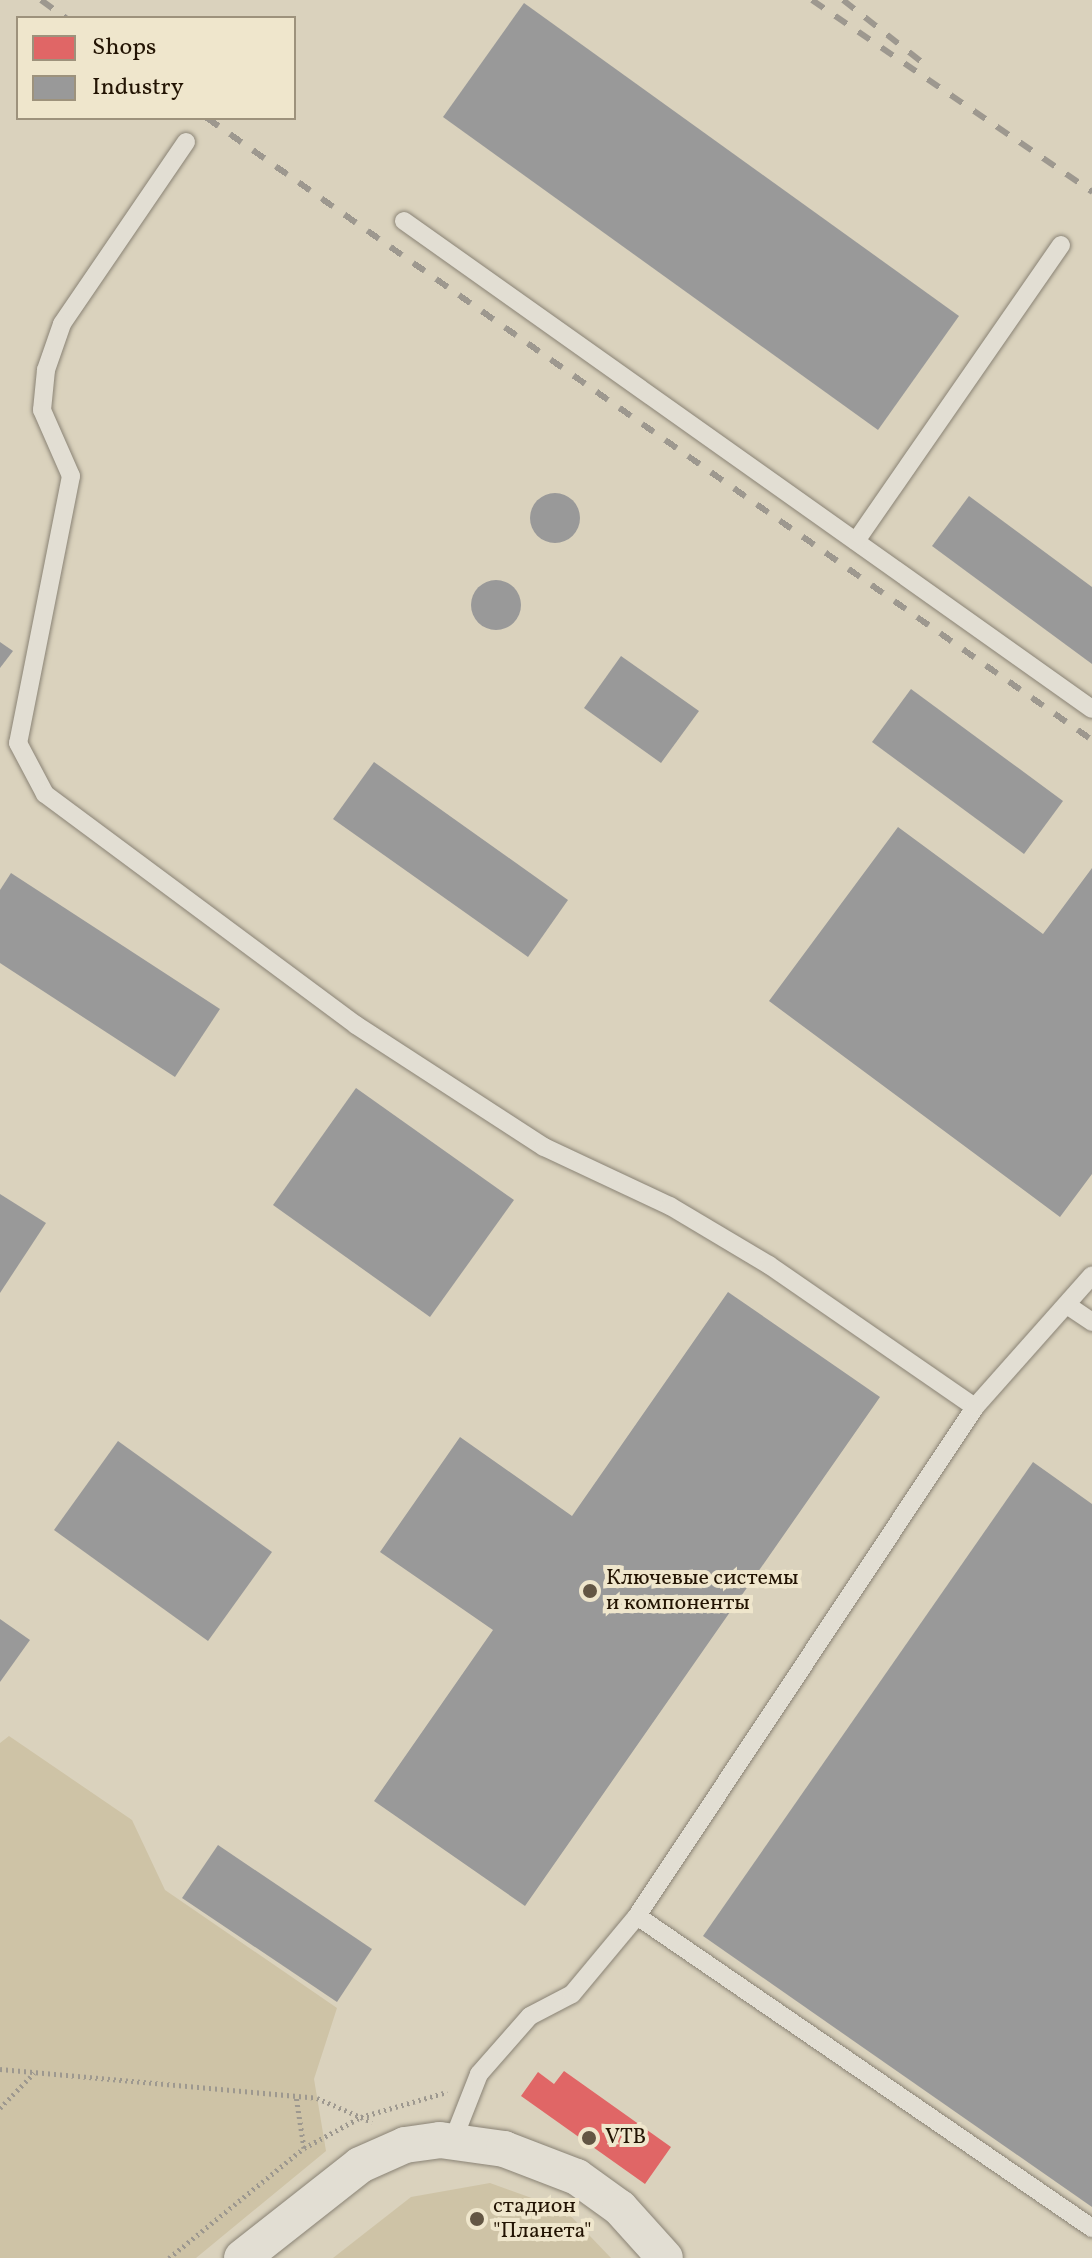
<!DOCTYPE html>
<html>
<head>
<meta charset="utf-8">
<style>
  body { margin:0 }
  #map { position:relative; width:1092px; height:2258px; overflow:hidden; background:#dad2bd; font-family:Vollkorn,serif }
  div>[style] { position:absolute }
  .green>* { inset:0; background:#cec3a6 }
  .shops>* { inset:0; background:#e06666 }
  .industry>* { inset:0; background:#999 }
  .round { border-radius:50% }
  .path>* { height:5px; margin-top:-2.5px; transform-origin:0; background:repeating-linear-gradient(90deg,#9d988f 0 2px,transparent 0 6px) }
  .roads { filter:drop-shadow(0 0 2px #8a8375) drop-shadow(0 0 2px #8a8375) }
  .service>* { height:18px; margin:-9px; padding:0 9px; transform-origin:9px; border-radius:9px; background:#e2ded3 }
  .minor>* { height:36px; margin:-18px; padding:0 18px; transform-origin:18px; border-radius:18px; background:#e2ded3 }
  .rail>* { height:6px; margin-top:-3px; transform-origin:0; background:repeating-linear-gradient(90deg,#9d988f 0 14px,transparent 0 28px) }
  .dots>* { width:22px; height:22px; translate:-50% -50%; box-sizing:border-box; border:4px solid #efe6cc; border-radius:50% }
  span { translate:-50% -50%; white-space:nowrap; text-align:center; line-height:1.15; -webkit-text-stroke:8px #efe6cc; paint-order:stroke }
  .poi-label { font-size:22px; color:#231403 }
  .left { translate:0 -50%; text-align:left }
  .legend { position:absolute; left:16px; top:16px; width:280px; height:104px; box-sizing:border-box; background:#efe6cc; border:2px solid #9d927c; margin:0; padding:10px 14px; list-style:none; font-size:24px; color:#231403 }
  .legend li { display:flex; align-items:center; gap:16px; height:40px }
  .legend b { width:40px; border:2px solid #9d927c }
</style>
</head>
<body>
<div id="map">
  <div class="green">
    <i style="clip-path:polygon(9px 1736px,132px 1820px,165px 1890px,337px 2008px,314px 2079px,326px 2151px,196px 2258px,0 2258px,0 1743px)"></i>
    <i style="clip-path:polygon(490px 2183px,565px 2210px,611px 2258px,333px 2258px,411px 2197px)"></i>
  </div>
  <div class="shops">
    <i style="clip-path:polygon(564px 2071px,671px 2147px,645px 2184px,521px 2096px,538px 2072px,554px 2084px)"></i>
  </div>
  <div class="industry">
    <i style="clip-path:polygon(524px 3px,959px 316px,878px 430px,443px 117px)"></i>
    <i class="round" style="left:530px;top:493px;width:50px;height:50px"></i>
    <i style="clip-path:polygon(969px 496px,1092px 587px,1092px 664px,932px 546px)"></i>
    <i class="round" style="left:471px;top:580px;width:50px;height:50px"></i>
    <i style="clip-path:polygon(0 642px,13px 651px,0 668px)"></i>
    <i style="clip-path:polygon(621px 656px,699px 711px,661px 763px,584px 708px)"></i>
    <i style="clip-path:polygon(911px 689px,1063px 801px,1024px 854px,872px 742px)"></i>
    <i style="clip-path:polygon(374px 762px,568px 900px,528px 957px,333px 819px)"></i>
    <i style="clip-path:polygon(898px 827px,1043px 934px,1092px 868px,1092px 1174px,1060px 1217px,769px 1001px)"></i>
    <i style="clip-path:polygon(11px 873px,220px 1009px,175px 1077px,0 963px,0 890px)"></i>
    <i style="clip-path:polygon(356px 1088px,514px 1200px,430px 1317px,273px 1205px)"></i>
    <i style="clip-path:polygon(0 1194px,46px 1223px,0 1293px)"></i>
    <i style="clip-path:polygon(728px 1292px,880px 1397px,525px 1906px,374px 1801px,493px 1630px,380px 1552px,460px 1437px,572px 1516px)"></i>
    <i style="clip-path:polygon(118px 1441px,272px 1552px,208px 1641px,54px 1530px)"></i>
    <i style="clip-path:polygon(1033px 1462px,1092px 1504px,1092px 2207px,703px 1936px)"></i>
    <i style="clip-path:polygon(0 1619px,30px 1640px,0 1682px)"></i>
    <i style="clip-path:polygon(218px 1845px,372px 1949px,337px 2002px,182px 1898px)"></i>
  </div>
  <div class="path">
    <i style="left:0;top:2069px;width:318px;rotate:5.2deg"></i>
    <i style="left:317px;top:2098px;width:60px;rotate:23.6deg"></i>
    <i style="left:0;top:2108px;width:49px;rotate:-45.8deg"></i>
    <i style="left:304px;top:2148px;width:65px;rotate:-28.5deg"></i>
    <i style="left:361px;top:2117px;width:90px;rotate:-16.2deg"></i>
    <i style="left:169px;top:2258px;width:174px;rotate:-39.2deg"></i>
    <i style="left:304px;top:2148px;width:53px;rotate:-98.7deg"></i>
  </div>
  <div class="roads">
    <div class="service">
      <i style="left:186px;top:142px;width:220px;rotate:124.3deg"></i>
      <i style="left:62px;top:324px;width:49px;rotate:109.2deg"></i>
      <i style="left:46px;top:370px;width:40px;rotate:95.7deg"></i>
      <i style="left:42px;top:410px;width:72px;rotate:66.3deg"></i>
      <i style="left:71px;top:476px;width:272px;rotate:101.2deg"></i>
      <i style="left:18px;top:743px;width:58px;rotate:62.1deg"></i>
      <i style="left:45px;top:794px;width:387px;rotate:36.6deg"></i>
      <i style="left:356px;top:1025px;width:224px;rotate:33deg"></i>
      <i style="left:544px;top:1147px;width:139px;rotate:25.1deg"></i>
      <i style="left:670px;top:1206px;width:115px;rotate:30.8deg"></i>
      <i style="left:769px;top:1265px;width:250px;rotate:34.6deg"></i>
      <i style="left:404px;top:221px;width:843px;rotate:35.35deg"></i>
      <i style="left:856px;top:541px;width:360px;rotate:-55.3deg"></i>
      <i style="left:1070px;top:1307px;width:27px;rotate:34deg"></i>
      <i style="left:637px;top:1916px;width:611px;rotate:-56.41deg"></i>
      <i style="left:975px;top:1407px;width:176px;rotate:-48.4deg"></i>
      <i style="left:453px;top:2140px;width:71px;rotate:-68.5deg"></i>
      <i style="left:479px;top:2074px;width:77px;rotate:-48.7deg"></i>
      <i style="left:530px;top:2016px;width:47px;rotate:-27.6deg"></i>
      <i style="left:572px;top:1994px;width:102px;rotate:-50.2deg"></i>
      <i style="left:637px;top:1916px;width:552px;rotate:34.44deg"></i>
    </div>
    <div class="minor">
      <i style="left:242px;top:2258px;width:150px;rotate:-38.2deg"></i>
      <i style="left:360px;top:2165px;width:49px;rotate:-24deg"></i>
      <i style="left:405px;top:2145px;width:35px;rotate:-8deg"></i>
      <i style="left:440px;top:2140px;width:65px;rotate:8deg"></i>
      <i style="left:504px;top:2149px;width:78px;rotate:21deg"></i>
      <i style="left:577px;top:2177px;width:53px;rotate:35.8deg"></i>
      <i style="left:620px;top:2208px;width:67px;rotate:48deg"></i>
    </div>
  </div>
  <div class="rail">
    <i style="left:41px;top:0;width:31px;rotate:36deg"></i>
    <i style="left:812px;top:0;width:340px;rotate:34.4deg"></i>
    <i style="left:843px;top:0;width:108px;rotate:38.2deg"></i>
    <i style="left:207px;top:118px;width:1082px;rotate:35.1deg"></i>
  </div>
  <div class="dots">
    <i style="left:590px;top:1591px;background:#635644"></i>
    <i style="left:589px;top:2138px;background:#635644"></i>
    <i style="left:477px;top:2219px;background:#635644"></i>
  </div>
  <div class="poi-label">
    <span class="left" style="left:606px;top:1591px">Ключевые системы<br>и компоненты</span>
    <span class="left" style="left:605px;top:2138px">VTB</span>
    <span class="left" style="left:493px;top:2219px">стадион<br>"Планета"</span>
  </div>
  <ul class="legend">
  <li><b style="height:22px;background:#e06666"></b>Shops</li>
  <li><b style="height:22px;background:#999"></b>Industry</li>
  </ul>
</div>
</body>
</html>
